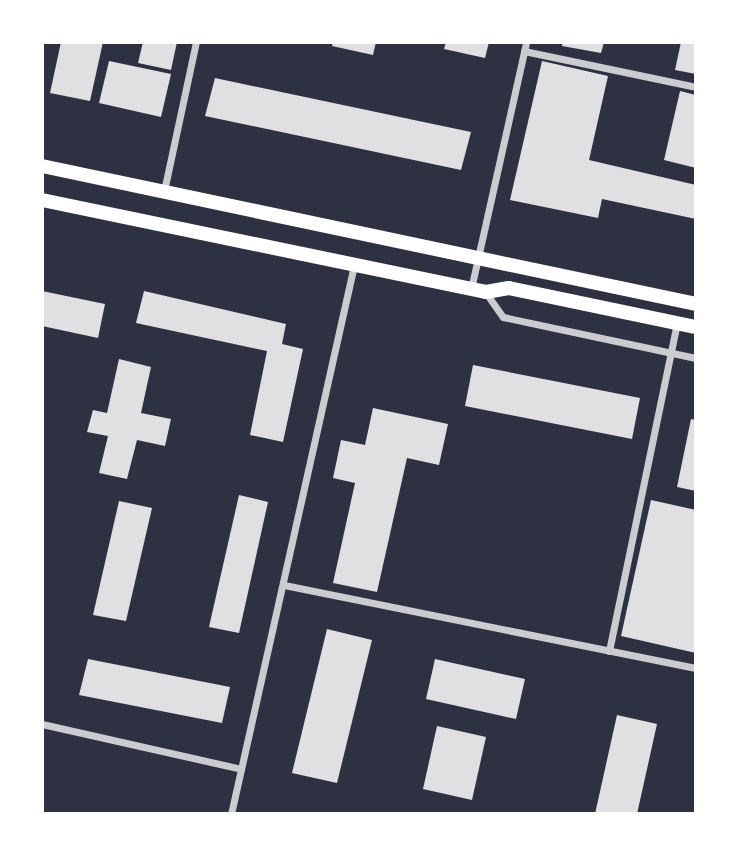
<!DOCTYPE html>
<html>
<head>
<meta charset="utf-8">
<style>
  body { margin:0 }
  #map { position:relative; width:738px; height:856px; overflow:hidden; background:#2d3142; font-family:"Fira Sans",sans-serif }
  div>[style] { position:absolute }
  .building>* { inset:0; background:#e0e0e3 }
  .minor>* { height:7px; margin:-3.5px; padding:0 3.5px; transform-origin:3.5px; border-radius:3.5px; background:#caccd0 }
  .primary>* { height:14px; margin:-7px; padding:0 7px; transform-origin:7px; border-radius:7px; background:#fff }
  span { translate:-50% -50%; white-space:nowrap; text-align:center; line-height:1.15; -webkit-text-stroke:7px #fff; paint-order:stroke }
  .frame { position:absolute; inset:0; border:44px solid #fff; pointer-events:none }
</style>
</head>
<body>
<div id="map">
  <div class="building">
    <i style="clip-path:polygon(61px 42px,103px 42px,90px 101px,50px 93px)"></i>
    <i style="clip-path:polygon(143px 42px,177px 42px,171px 70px,138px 63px)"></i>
    <i style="clip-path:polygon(333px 42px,376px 42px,373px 55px,332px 46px)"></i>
    <i style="clip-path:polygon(446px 42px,489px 42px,485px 58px,444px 49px)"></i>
    <i style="clip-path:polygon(563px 42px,604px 42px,601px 53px,562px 46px)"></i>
    <i style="clip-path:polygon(681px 42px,696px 42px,696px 74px,675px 70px)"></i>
    <i style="clip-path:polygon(109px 61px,171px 74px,161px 117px,99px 103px)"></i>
    <i style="clip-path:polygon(542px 61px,608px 76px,589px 160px,696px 185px,696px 219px,602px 199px,598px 218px,510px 200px)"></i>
    <i style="clip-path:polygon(215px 78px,471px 132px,461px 170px,205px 116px)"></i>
    <i style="clip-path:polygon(680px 91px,696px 95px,696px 168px,664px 160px)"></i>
    <i style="clip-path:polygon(42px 291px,105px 304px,98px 338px,42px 326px)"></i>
    <i style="clip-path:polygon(144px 291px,286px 324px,282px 344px,303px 349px,283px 442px,250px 435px,267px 351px,136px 323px)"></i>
    <i style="clip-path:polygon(119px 359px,151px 367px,141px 413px,171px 419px,165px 446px,137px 440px,127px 479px,99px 473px,108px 436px,87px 432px,93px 410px,107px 413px)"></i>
    <i style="clip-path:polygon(473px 365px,640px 398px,632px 439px,465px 406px)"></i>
    <i style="clip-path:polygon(373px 408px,448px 424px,439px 465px,407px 458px,377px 592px,333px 583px,355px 483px,333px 478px,341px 440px,365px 445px)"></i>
    <i style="clip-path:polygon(691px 419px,696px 420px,696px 491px,677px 487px)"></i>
    <i style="clip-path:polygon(239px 495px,268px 502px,239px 633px,209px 627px)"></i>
    <i style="clip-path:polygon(651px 500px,696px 510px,696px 653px,621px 636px)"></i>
    <i style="clip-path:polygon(119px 501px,152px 508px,126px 621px,93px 615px)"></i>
    <i style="clip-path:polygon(327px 629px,372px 640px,337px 783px,292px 773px)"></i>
    <i style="clip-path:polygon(88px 659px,230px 687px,222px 723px,79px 695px)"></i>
    <i style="clip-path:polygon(435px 659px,525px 679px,516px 719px,426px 699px)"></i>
    <i style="clip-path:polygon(617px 715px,657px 724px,637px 814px,595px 814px)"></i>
    <i style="clip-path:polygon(437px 726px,486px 737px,472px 800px,423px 789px)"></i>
  </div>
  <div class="minor">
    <i style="left:524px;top:51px;width:176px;rotate:11.8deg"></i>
    <i style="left:164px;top:191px;width:152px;rotate:-77.9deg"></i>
    <i style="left:471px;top:289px;width:253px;rotate:-77.4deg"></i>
    <i style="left:486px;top:293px;width:29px;rotate:55deg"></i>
    <i style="left:503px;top:317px;width:197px;rotate:12deg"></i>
    <i style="left:284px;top:585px;width:420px;rotate:11.4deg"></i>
    <i style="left:609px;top:651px;width:335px;rotate:-78.3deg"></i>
    <i style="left:42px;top:724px;width:204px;rotate:12.7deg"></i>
    <i style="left:231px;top:814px;width:563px;rotate:-77.37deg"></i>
  </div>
  <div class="primary">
    <i style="left:42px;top:166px;width:668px;rotate:11.92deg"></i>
    <i style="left:42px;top:200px;width:453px;rotate:11.7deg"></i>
    <i style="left:486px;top:292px;width:23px;rotate:-10deg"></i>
    <i style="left:509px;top:288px;width:191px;rotate:11.8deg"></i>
  </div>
  <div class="frame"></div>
</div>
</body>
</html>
